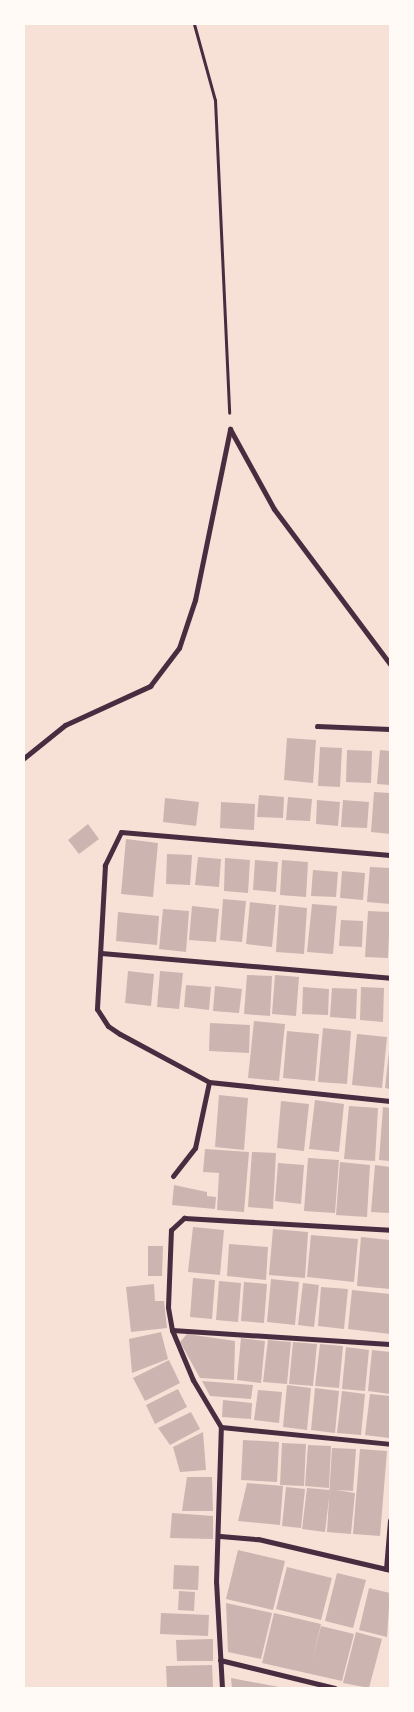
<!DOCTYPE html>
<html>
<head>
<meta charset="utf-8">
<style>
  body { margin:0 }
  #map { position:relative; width:414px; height:1712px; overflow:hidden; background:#f7e1d7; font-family:Figtree,sans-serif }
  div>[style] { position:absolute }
  .building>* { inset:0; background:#ccb4b1 }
  .path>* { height:3px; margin:-1.5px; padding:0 1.5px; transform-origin:1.5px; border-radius:1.5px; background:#4a2c40 }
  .minor>* { height:5px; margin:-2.5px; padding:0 2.5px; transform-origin:2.5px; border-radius:2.5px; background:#4a2c40 }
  span { translate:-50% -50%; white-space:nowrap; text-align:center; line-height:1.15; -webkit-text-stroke:4px #fffaf5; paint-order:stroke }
  .frame { position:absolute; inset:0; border:25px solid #fffaf5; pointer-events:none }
</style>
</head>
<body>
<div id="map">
  <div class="building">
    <i style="clip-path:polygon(287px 738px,316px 740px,313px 783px,284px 780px)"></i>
    <i style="clip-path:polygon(320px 747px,342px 748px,340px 787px,318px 786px)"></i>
    <i style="clip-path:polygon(347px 750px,372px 751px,371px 783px,346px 782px)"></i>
    <i style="clip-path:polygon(380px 750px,390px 751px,390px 785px,377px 784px)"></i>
    <i style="clip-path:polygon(374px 792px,390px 793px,390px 834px,371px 832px)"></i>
    <i style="clip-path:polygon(259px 795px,284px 797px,283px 818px,257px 817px)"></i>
    <i style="clip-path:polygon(288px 797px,312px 799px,310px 821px,286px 820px)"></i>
    <i style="clip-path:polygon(165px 798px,199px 802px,196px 826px,163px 822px)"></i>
    <i style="clip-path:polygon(317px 800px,340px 802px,338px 826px,316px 824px)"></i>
    <i style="clip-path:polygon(343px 800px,369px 802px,367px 828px,341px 827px)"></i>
    <i style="clip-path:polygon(221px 802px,255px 804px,254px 830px,220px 828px)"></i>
    <i style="clip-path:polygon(88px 824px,99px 839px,79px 854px,68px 840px)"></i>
    <i style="clip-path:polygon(126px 839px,158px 843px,153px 897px,121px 894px)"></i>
    <i style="clip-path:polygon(167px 854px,192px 855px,190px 885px,166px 884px)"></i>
    <i style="clip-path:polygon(198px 857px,221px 859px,219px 887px,195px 885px)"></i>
    <i style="clip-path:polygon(225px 858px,250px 860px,248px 893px,224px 891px)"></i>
    <i style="clip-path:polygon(255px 860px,278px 862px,276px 892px,253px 890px)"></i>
    <i style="clip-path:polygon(282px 860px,308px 862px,306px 897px,280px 895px)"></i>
    <i style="clip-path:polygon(370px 867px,390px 868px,390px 904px,367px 902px)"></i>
    <i style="clip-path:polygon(313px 870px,338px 872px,336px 897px,311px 896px)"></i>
    <i style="clip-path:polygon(342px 871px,365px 873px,363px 900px,340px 898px)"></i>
    <i style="clip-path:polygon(223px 899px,246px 901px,242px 942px,220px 940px)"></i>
    <i style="clip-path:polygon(250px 902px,276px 905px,272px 947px,246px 944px)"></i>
    <i style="clip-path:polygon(312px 904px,337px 906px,333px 954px,307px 952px)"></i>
    <i style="clip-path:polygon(279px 905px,307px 908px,304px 954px,276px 952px)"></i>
    <i style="clip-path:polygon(192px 906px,219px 909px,216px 942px,189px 940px)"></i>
    <i style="clip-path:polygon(163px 909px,189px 911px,186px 952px,159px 949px)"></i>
    <i style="clip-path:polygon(368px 911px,390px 912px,388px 958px,365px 957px)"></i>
    <i style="clip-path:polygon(118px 912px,159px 916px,157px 945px,116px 941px)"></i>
    <i style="clip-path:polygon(341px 920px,363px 921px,362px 947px,339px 946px)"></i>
    <i style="clip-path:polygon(128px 971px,154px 974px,151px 1006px,125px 1003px)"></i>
    <i style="clip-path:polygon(160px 971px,183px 973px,179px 1009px,157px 1007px)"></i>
    <i style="clip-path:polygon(247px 975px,272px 976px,270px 1016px,244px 1014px)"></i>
    <i style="clip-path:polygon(275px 975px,299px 977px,296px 1016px,272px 1014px)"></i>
    <i style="clip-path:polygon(186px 985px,211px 987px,209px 1010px,184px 1007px)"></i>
    <i style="clip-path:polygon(215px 986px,242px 989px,239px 1013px,213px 1011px)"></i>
    <i style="clip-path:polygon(303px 987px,329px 989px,328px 1015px,302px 1014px)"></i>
    <i style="clip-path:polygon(361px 987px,384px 988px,383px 1022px,360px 1020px)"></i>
    <i style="clip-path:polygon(332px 988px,357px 989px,356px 1019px,330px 1017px)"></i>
    <i style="clip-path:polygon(254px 1021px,285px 1024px,279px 1081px,248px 1078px)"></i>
    <i style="clip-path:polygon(210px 1023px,250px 1025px,249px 1053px,209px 1051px)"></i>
    <i style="clip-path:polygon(323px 1028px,351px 1031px,347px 1084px,318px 1082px)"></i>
    <i style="clip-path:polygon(287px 1031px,319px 1034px,315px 1081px,283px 1078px)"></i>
    <i style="clip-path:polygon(357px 1034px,387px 1037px,382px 1088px,352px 1085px)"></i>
    <i style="clip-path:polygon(389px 1052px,390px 1052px,390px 1089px,385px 1088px)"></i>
    <i style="clip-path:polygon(219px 1095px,248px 1098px,244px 1150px,215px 1147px)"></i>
    <i style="clip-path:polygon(315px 1100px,344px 1104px,339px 1152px,309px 1149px)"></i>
    <i style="clip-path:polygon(281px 1101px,309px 1104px,304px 1151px,277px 1148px)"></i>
    <i style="clip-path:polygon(349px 1106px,378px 1108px,375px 1161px,344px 1159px)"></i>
    <i style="clip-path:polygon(383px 1107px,390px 1108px,390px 1161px,379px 1160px)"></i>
    <i style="clip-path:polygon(205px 1149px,249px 1152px,244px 1212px,217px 1210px,219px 1173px,203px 1172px)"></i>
    <i style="clip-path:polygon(252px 1152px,276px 1153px,273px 1209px,248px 1207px)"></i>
    <i style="clip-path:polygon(308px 1158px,339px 1160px,335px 1213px,304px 1211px)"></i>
    <i style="clip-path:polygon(340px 1162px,370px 1165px,367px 1217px,336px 1215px)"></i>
    <i style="clip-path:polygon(278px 1163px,304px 1165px,301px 1204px,275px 1201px)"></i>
    <i style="clip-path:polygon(375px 1165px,390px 1167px,390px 1213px,371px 1212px)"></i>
    <i style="clip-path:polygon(174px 1185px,207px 1192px,207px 1196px,216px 1197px,215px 1209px,172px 1205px)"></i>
    <i style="clip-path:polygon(193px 1227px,224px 1230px,220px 1275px,188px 1272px)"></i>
    <i style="clip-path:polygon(273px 1229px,308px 1232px,305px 1278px,269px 1275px)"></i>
    <i style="clip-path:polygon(311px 1235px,358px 1239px,354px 1282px,307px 1277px)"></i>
    <i style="clip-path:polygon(361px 1237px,390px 1240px,390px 1289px,357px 1286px)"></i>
    <i style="clip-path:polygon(229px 1244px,268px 1247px,266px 1280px,227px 1276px)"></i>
    <i style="clip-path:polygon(148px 1246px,163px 1246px,162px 1276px,148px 1276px)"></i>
    <i style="clip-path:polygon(193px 1278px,215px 1280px,212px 1319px,190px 1317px)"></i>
    <i style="clip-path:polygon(271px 1279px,299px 1282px,295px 1325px,267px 1322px)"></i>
    <i style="clip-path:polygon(219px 1281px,241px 1283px,238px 1322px,216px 1320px)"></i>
    <i style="clip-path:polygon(244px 1282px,267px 1284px,264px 1323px,241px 1321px)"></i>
    <i style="clip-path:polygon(303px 1283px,319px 1285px,314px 1327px,298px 1325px)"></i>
    <i style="clip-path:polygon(154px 1284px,155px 1301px,164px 1301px,167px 1328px,131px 1332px,126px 1287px)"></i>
    <i style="clip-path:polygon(321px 1287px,348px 1289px,344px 1329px,318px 1326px)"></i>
    <i style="clip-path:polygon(352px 1290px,390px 1294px,390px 1334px,348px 1329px)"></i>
    <i style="clip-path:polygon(161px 1332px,168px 1359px,132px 1373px,129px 1339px)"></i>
    <i style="clip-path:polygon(187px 1334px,235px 1341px,234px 1380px,200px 1378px,180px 1342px)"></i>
    <i style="clip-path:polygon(241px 1338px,265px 1341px,261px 1383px,237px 1380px)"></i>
    <i style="clip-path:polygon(268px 1340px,291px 1342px,287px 1384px,263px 1382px)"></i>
    <i style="clip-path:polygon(293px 1342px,317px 1344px,313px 1386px,289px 1384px)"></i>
    <i style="clip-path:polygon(320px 1344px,343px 1346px,339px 1388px,315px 1386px)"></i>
    <i style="clip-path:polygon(346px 1347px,369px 1350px,365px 1391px,342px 1389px)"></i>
    <i style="clip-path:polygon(372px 1350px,390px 1352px,390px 1394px,368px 1391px)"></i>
    <i style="clip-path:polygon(169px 1360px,180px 1383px,145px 1401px,133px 1378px)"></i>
    <i style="clip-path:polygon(202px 1381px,253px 1385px,251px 1399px,210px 1396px)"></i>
    <i style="clip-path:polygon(287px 1385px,311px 1388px,307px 1430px,283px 1427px)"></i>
    <i style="clip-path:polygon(315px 1388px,339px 1391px,335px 1433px,311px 1430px)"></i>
    <i style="clip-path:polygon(178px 1389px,187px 1407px,155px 1424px,146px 1405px)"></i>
    <i style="clip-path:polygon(258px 1390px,282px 1392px,279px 1423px,254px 1420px)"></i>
    <i style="clip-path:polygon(342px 1391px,365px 1394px,361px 1435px,337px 1433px)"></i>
    <i style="clip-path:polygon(370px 1394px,390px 1396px,389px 1438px,365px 1435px)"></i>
    <i style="clip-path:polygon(223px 1400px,252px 1403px,251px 1419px,222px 1417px)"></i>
    <i style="clip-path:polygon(191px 1412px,200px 1429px,170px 1445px,158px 1428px)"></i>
    <i style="clip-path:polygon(203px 1432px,206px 1470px,180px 1472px,173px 1447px)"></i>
    <i style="clip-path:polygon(243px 1440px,279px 1442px,277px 1482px,241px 1480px)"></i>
    <i style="clip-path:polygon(282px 1443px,306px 1444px,304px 1486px,280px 1485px)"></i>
    <i style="clip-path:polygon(308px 1445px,331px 1446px,329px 1488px,305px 1486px)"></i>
    <i style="clip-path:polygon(332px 1448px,356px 1449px,353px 1491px,336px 1490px,355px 1493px,351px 1534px,327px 1532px)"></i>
    <i style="clip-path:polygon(360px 1449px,387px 1451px,380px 1536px,353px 1534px)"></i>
    <i style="clip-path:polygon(187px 1477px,212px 1477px,213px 1511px,182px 1511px)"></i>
    <i style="clip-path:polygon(247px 1483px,283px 1486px,280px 1525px,238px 1521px)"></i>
    <i style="clip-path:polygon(286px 1487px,305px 1489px,301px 1528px,282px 1526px)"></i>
    <i style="clip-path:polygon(307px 1488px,330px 1490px,325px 1532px,302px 1529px)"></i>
    <i style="clip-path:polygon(172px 1513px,213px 1516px,213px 1539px,170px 1538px)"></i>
    <i style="clip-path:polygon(238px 1550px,285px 1561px,273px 1610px,226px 1599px)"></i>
    <i style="clip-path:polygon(174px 1565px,199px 1566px,198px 1590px,173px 1589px)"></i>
    <i style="clip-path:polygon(287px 1567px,332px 1578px,321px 1620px,276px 1609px)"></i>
    <i style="clip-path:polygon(337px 1573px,366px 1580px,353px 1628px,325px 1621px)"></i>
    <i style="clip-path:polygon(369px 1588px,390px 1593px,387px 1637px,359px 1630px)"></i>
    <i style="clip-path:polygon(179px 1591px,195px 1592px,194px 1611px,178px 1610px)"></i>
    <i style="clip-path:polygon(226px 1603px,272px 1613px,261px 1659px,228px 1652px)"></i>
    <i style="clip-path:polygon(161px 1613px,209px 1615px,208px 1636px,160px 1634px)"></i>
    <i style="clip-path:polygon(274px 1613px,321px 1624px,312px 1661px,321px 1626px,354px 1634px,342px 1681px,262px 1663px)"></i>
    <i style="clip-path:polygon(356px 1632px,382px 1639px,369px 1688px,343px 1683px)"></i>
    <i style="clip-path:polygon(213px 1639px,213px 1661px,177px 1661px,176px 1640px)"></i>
    <i style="clip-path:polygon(212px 1665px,213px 1688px,167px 1688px,166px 1666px)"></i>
    <i style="clip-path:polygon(231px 1678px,279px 1687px,279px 1688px,232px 1688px)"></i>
  </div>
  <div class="path">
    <i style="left:194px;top:24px;width:79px;rotate:74.6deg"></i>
    <i style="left:215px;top:100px;width:313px;rotate:87.4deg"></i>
  </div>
  <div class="minor">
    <i style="left:317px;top:726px;width:73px;rotate:2.4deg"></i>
    <i style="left:24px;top:758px;width:53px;rotate:-38.8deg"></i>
    <i style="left:65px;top:725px;width:94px;rotate:-24.6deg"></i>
    <i style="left:150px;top:686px;width:48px;rotate:-52.7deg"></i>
    <i style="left:179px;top:648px;width:51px;rotate:-71.6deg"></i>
    <i style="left:195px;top:600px;width:175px;rotate:-78.4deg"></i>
    <i style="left:230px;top:429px;width:91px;rotate:61.2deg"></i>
    <i style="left:274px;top:509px;width:194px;rotate:53.2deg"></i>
    <i style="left:390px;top:855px;width:270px;rotate:-175.1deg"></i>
    <i style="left:121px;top:832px;width:37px;rotate:116deg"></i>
    <i style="left:105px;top:865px;width:144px;rotate:93.2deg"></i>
    <i style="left:97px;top:1009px;width:20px;rotate:57deg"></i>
    <i style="left:108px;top:1026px;width:14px;rotate:34deg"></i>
    <i style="left:120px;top:1034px;width:101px;rotate:28.3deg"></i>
    <i style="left:209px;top:1082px;width:182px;rotate:6deg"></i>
    <i style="left:101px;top:953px;width:290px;rotate:4.9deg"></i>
    <i style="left:173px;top:1176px;width:36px;rotate:-52deg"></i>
    <i style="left:195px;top:1148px;width:67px;rotate:-78deg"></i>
    <i style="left:172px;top:1330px;width:218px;rotate:3.7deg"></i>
    <i style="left:221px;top:1427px;width:170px;rotate:5.7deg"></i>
    <i style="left:220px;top:1536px;width:38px;rotate:5deg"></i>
    <i style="left:258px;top:1539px;width:136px;rotate:13.2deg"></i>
    <i style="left:386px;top:1569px;width:49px;rotate:-85.3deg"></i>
    <i style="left:220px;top:1660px;width:118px;rotate:13.7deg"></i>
    <i style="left:222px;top:1688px;width:106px;rotate:-93.2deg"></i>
    <i style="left:216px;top:1582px;width:155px;rotate:-88.2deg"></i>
    <i style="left:221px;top:1427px;width:55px;rotate:-120.8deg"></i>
    <i style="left:193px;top:1380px;width:54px;rotate:-112.8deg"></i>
    <i style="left:172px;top:1330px;width:23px;rotate:-100deg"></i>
    <i style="left:168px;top:1307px;width:77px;rotate:-87.8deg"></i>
    <i style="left:171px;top:1230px;width:18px;rotate:-43deg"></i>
    <i style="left:184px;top:1218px;width:206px;rotate:3.3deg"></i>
  </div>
  <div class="frame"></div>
</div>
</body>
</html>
